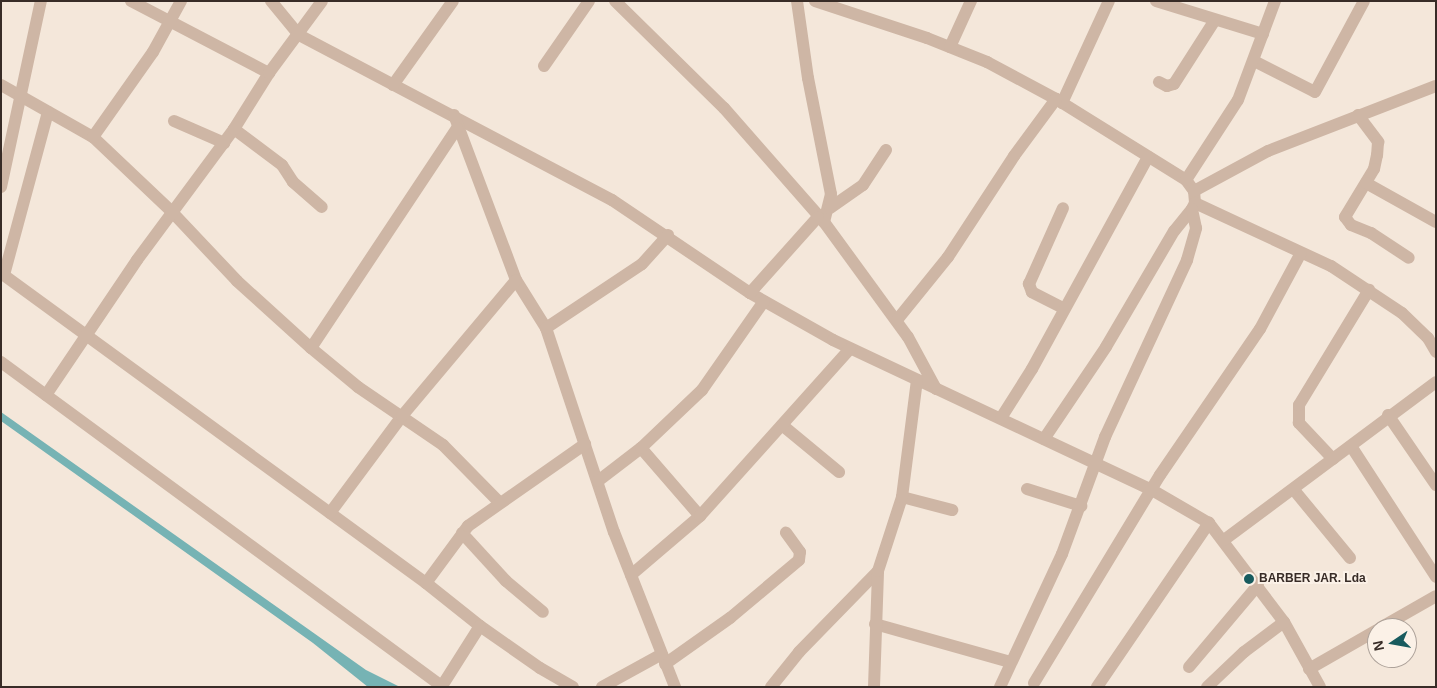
<!DOCTYPE html>
<html>
<head>
<meta charset="utf-8">
<style>
  body { margin:0 }
  #map { position:relative; width:1437px; height:688px; overflow:hidden; background:#f4e7da; font-family:Helvetica,sans-serif }
  div>[style] { position:absolute }
  .water>* { inset:0; background:#76b3b4 }
  .minor>* { height:12px; margin:-6px; padding:0 6px; transform-origin:6px; border-radius:6px; background:#ceb6a5 }
  .dots>* { width:14px; height:14px; translate:-50% -50%; box-sizing:border-box; border:2px solid #fbf1e7; border-radius:50% }
  span { translate:-50% -50%; white-space:nowrap; text-align:center; line-height:1.15; -webkit-text-stroke:4px #fbf1e7; paint-order:stroke }
  .poi-label { font-size:12px; color:#382c27; font-weight:700 }
  .left { translate:0 -50%; text-align:left }
  .frame { position:absolute; inset:0; border:2px solid #382c27; pointer-events:none }
  .north { position:absolute; left:1367px; top:618px; width:50px; height:50px; box-sizing:border-box; background:#fbf1e7; border:1px solid #ada29a; border-radius:50%; rotate:258deg; font-size:14px; font-weight:700; line-height:20px; text-align:center; color:#382c27 }
  .north::after { content:''; display:block; margin:auto; width:18px; height:22px; background:#185b5e; clip-path:polygon(50% 0,100% 100%,50% 72%,0 100%) }
</style>
</head>
<body>
<div id="map">
  <div class="water">
    <i style="clip-path:polygon(1px 412px,366px 670px,400px 687px,368px 687px,313px 643px,1px 421px)"></i>
  </div>
  <div class="minor">
    <i style="left:131px;top:1px;width:156px;rotate:27.6deg"></i>
    <i style="left:271px;top:1px;width:44px;rotate:50.5deg"></i>
    <i style="left:299px;top:35px;width:354px;rotate:27.8deg"></i>
    <i style="left:612px;top:200px;width:166px;rotate:34deg"></i>
    <i style="left:750px;top:293px;width:95px;rotate:29.5deg"></i>
    <i style="left:833px;top:340px;width:353px;rotate:25.2deg"></i>
    <i style="left:1152px;top:490px;width:66px;rotate:30.1deg"></i>
    <i style="left:1209px;top:523px;width:124px;rotate:52.9deg"></i>
    <i style="left:1284px;top:622px;width:74px;rotate:61deg"></i>
    <i style="left:615px;top:1px;width:153px;rotate:44.5deg"></i>
    <i style="left:724px;top:108px;width:152px;rotate:48.7deg"></i>
    <i style="left:824px;top:222px;width:142px;rotate:53.9deg"></i>
    <i style="left:908px;top:337px;width:59px;rotate:61.7deg"></i>
    <i style="left:797px;top:1px;width:78px;rotate:81.9deg"></i>
    <i style="left:808px;top:78px;width:118px;rotate:78.8deg"></i>
    <i style="left:831px;top:194px;width:29px;rotate:104deg"></i>
    <i style="left:815px;top:1px;width:118px;rotate:18.3deg"></i>
    <i style="left:927px;top:38px;width:65px;rotate:21.8deg"></i>
    <i style="left:987px;top:62px;width:78px;rotate:28.2deg"></i>
    <i style="left:1056px;top:99px;width:153px;rotate:31.9deg"></i>
    <i style="left:1186px;top:180px;width:14px;rotate:54deg"></i>
    <i style="left:1194px;top:191px;width:12px;rotate:85deg"></i>
    <i style="left:1195px;top:203px;width:7px;rotate:117deg"></i>
    <i style="left:1192px;top:209px;width:28px;rotate:129deg"></i>
    <i style="left:1174px;top:231px;width:134px;rotate:120.4deg"></i>
    <i style="left:1106px;top:347px;width:111px;rotate:124deg"></i>
    <i style="left:1156px;top:1px;width:112px;rotate:17.1deg"></i>
    <i style="left:950px;top:47px;width:51px;rotate:-65.5deg"></i>
    <i style="left:1254px;top:61px;width:68px;rotate:26.9deg"></i>
    <i style="left:1315px;top:92px;width:103px;rotate:-61.7deg"></i>
    <i style="left:544px;top:66px;width:79px;rotate:-55.3deg"></i>
    <i style="left:1159px;top:82px;width:9px;rotate:27deg"></i>
    <i style="left:1167px;top:86px;width:7px;rotate:-16deg"></i>
    <i style="left:1174px;top:84px;width:76px;rotate:-57.4deg"></i>
    <i style="left:1px;top:85px;width:106px;rotate:29.5deg"></i>
    <i style="left:93px;top:137px;width:110px;rotate:43.5deg"></i>
    <i style="left:173px;top:213px;width:93px;rotate:46.7deg"></i>
    <i style="left:237px;top:281px;width:100px;rotate:42.2deg"></i>
    <i style="left:311px;top:348px;width:61px;rotate:39.7deg"></i>
    <i style="left:358px;top:387px;width:103px;rotate:34.3deg"></i>
    <i style="left:443px;top:445px;width:81px;rotate:45.5deg"></i>
    <i style="left:393px;top:85px;width:103px;rotate:-54.5deg"></i>
    <i style="left:1062px;top:103px;width:112px;rotate:-65.3deg"></i>
    <i style="left:454px;top:115px;width:176px;rotate:69.4deg"></i>
    <i style="left:516px;top:280px;width:57px;rotate:58deg"></i>
    <i style="left:546px;top:328px;width:215px;rotate:71.6deg"></i>
    <i style="left:614px;top:532px;width:167px;rotate:68.5deg"></i>
    <i style="left:1358px;top:115px;width:34px;rotate:53deg"></i>
    <i style="left:1378px;top:142px;width:13px;rotate:94deg"></i>
    <i style="left:1377px;top:155px;width:14px;rotate:102deg"></i>
    <i style="left:1374px;top:169px;width:56px;rotate:121.1deg"></i>
    <i style="left:1345px;top:217px;width:10px;rotate:53deg"></i>
    <i style="left:1351px;top:225px;width:22px;rotate:22deg"></i>
    <i style="left:1371px;top:233px;width:45px;rotate:33.3deg"></i>
    <i style="left:174px;top:121px;width:55px;rotate:23.7deg"></i>
    <i style="left:234px;top:129px;width:60px;rotate:36.9deg"></i>
    <i style="left:282px;top:165px;width:20px;rotate:57deg"></i>
    <i style="left:293px;top:182px;width:38px;rotate:41deg"></i>
    <i style="left:93px;top:137px;width:104px;rotate:-54.8deg"></i>
    <i style="left:153px;top:52px;width:58px;rotate:-61.2deg"></i>
    <i style="left:1186px;top:180px;width:95px;rotate:-57deg"></i>
    <i style="left:1238px;top:100px;width:106px;rotate:-69.5deg"></i>
    <i style="left:1366px;top:183px;width:80px;rotate:29.1deg"></i>
    <i style="left:1px;top:187px;width:190px;rotate:-77.9deg"></i>
    <i style="left:1194px;top:191px;width:84px;rotate:-28.4deg"></i>
    <i style="left:1268px;top:151px;width:180px;rotate:-21.2deg"></i>
    <i style="left:1195px;top:203px;width:150px;rotate:24.9deg"></i>
    <i style="left:1331px;top:266px;width:85px;rotate:33.5deg"></i>
    <i style="left:1402px;top:313px;width:36px;rotate:44deg"></i>
    <i style="left:1428px;top:338px;width:16px;rotate:60deg"></i>
    <i style="left:830px;top:208px;width:40px;rotate:-34.9deg"></i>
    <i style="left:863px;top:185px;width:42px;rotate:-56.7deg"></i>
    <i style="left:1px;top:273px;width:526px;rotate:36.11deg"></i>
    <i style="left:426px;top:583px;width:69px;rotate:38.5deg"></i>
    <i style="left:480px;top:626px;width:73px;rotate:35deg"></i>
    <i style="left:540px;top:668px;width:38px;rotate:30deg"></i>
    <i style="left:4px;top:275px;width:169px;rotate:-74.9deg"></i>
    <i style="left:750px;top:293px;width:102px;rotate:-48.2deg"></i>
    <i style="left:1063px;top:308px;width:35px;rotate:-153deg"></i>
    <i style="left:1032px;top:292px;width:9px;rotate:-111deg"></i>
    <i style="left:1029px;top:284px;width:83px;rotate:-65.9deg"></i>
    <i style="left:897px;top:320px;width:81px;rotate:-51deg"></i>
    <i style="left:948px;top:257px;width:121px;rotate:-56.8deg"></i>
    <i style="left:1014px;top:156px;width:71px;rotate:-53.6deg"></i>
    <i style="left:546px;top:328px;width:115px;rotate:-33.7deg"></i>
    <i style="left:642px;top:264px;width:39px;rotate:-48deg"></i>
    <i style="left:311px;top:348px;width:264px;rotate:-56.4deg"></i>
    <i style="left:1px;top:362px;width:549px;rotate:36.33deg"></i>
    <i style="left:46px;top:395px;width:163px;rotate:-56deg"></i>
    <i style="left:137px;top:260px;width:163px;rotate:-53.5deg"></i>
    <i style="left:234px;top:129px;width:66px;rotate:-58deg"></i>
    <i style="left:269px;top:73px;width:89px;rotate:-53.6deg"></i>
    <i style="left:1388px;top:415px;width:85px;rotate:55.6deg"></i>
    <i style="left:1001px;top:418px;width:58px;rotate:-57.7deg"></i>
    <i style="left:1032px;top:369px;width:242px;rotate:-61.3deg"></i>
    <i style="left:782px;top:425px;width:74px;rotate:39.5deg"></i>
    <i style="left:1351px;top:446px;width:156px;rotate:57deg"></i>
    <i style="left:641px;top:448px;width:90px;rotate:49.1deg"></i>
    <i style="left:1333px;top:459px;width:50px;rotate:-133.4deg"></i>
    <i style="left:1299px;top:423px;width:18px;rotate:-90deg"></i>
    <i style="left:1299px;top:405px;width:135px;rotate:-58.7deg"></i>
    <i style="left:598px;top:481px;width:54px;rotate:-37.5deg"></i>
    <i style="left:641px;top:448px;width:84px;rotate:-43.6deg"></i>
    <i style="left:702px;top:390px;width:108px;rotate:-55.1deg"></i>
    <i style="left:1027px;top:489px;width:57px;rotate:17.5deg"></i>
    <i style="left:1294px;top:490px;width:88px;rotate:50.5deg"></i>
    <i style="left:902px;top:497px;width:52px;rotate:14.6deg"></i>
    <i style="left:330px;top:513px;width:121px;rotate:-53.4deg"></i>
    <i style="left:402px;top:416px;width:177px;rotate:-50deg"></i>
    <i style="left:462px;top:533px;width:65px;rotate:47.5deg"></i>
    <i style="left:506px;top:581px;width:48px;rotate:40deg"></i>
    <i style="left:1224px;top:540px;width:264px;rotate:-36.7deg"></i>
    <i style="left:631px;top:575px;width:91px;rotate:-40.5deg"></i>
    <i style="left:700px;top:516px;width:224px;rotate:-48.1deg"></i>
    <i style="left:426px;top:583px;width:71px;rotate:-53.6deg"></i>
    <i style="left:468px;top:526px;width:143px;rotate:-35deg"></i>
    <i style="left:875px;top:624px;width:140px;rotate:15.7deg"></i>
    <i style="left:1380px;top:628px;width:64px;rotate:-29.7deg"></i>
    <i style="left:665px;top:664px;width:80px;rotate:-35.3deg"></i>
    <i style="left:730px;top:618px;width:90px;rotate:-40deg"></i>
    <i style="left:799px;top:560px;width:8px;rotate:-83deg"></i>
    <i style="left:800px;top:552px;width:24px;rotate:-126deg"></i>
    <i style="left:1189px;top:667px;width:107px;rotate:-49.9deg"></i>
    <i style="left:1309px;top:669px;width:78px;rotate:-29.8deg"></i>
    <i style="left:1034px;top:683px;width:243px;rotate:-58.8deg"></i>
    <i style="left:1160px;top:475px;width:177px;rotate:-55.6deg"></i>
    <i style="left:1260px;top:329px;width:86px;rotate:-61.7deg"></i>
    <i style="left:442px;top:686px;width:71px;rotate:-57.7deg"></i>
    <i style="left:602px;top:687px;width:68px;rotate:-28.8deg"></i>
    <i style="left:771px;top:687px;width:45px;rotate:-51.3deg"></i>
    <i style="left:799px;top:652px;width:113px;rotate:-45.7deg"></i>
    <i style="left:874px;top:687px;width:116px;rotate:-88deg"></i>
    <i style="left:878px;top:571px;width:78px;rotate:-72deg"></i>
    <i style="left:902px;top:497px;width:118px;rotate:-82.7deg"></i>
    <i style="left:1000px;top:687px;width:147px;rotate:-65deg"></i>
    <i style="left:1062px;top:554px;width:125px;rotate:-69.8deg"></i>
    <i style="left:1105px;top:437px;width:195px;rotate:-65.1deg"></i>
    <i style="left:1187px;top:260px;width:33px;rotate:-74deg"></i>
    <i style="left:1196px;top:228px;width:19px;rotate:-102deg"></i>
    <i style="left:1097px;top:687px;width:199px;rotate:-55.7deg"></i>
    <i style="left:1207px;top:687px;width:51px;rotate:-43.4deg"></i>
    <i style="left:1244px;top:652px;width:50px;rotate:-36.9deg"></i>
  </div>
  <div class="dots">
    <i style="left:1249px;top:579px;background:#185b5e"></i>
  </div>
  <div class="poi-label">
    <span class="left" style="left:1259px;top:579px">BARBER JAR. Lda</span>
  </div>
  <div class="frame"></div>
  <div class="north">N</div>
</div>
</body>
</html>
